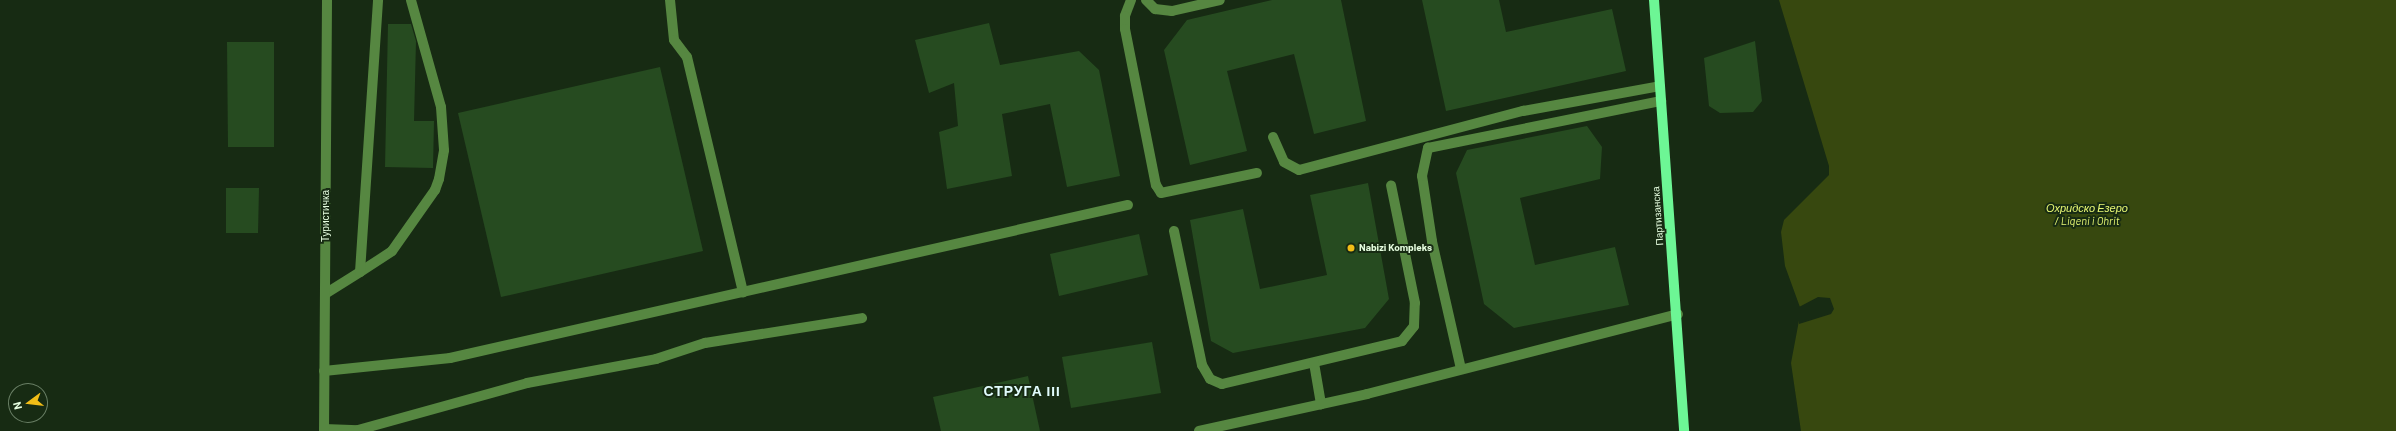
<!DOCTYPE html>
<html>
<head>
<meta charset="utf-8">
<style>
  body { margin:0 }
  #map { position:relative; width:2396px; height:431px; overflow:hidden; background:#172b13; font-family:Barlow,sans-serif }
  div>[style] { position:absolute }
  .water>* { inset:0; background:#37480f }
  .pier>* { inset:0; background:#172b13 }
  .building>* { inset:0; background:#264b20 }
  .minor>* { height:10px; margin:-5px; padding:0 5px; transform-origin:5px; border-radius:5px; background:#568741 }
  .major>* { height:10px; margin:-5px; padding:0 5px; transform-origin:5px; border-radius:5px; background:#6df695 }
  .dots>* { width:11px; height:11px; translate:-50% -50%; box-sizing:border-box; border:2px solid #172b13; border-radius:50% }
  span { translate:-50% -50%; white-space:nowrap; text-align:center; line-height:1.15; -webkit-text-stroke:4px #172b13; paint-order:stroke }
  .street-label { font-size:10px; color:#e5fddf }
  .poi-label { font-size:10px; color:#e5fddf; font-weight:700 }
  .left { translate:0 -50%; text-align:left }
  .water-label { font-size:11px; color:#e6f673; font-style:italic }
  .district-label { font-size:14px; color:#e1fcfd; font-weight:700; letter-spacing:1px }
  .north { position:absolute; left:8px; top:383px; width:40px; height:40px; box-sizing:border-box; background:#172b13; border:1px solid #697f65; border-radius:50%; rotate:255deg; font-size:11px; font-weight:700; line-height:16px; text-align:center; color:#e5fddf }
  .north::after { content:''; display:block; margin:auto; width:14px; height:18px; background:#f1bd17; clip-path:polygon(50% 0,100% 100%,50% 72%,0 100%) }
</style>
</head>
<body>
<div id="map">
  <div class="water">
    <i style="clip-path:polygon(1779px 0,2396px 0,2396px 431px,1801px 431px,1791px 363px,1801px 310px,1785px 266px,1781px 232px,1784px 220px,1829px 175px,1829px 166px)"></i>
  </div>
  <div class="pier">
    <i style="clip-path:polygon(1818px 297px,1830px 298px,1834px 309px,1831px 314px,1799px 324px,1799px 307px)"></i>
  </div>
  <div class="building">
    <i style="clip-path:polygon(1272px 0,1341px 0,1366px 121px,1314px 134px,1294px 54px,1227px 71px,1247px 151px,1190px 165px,1164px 50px,1187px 20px)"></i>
    <i style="clip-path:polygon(1422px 0,1499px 0,1506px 32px,1612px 9px,1626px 71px,1446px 111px)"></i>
    <i style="clip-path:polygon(989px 23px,1000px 65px,1079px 51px,1099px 70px,1120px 176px,1067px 187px,1050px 104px,1002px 114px,1012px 176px,947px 189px,939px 132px,958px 126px,954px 83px,929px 93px,915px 40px)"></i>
    <i style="clip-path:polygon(388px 24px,411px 24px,416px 41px,414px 121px,434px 121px,433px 168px,385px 167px)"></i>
    <i style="clip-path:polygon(1755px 41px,1762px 101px,1753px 112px,1720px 113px,1709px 106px,1704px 58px)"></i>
    <i style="clip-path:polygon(227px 42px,274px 42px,274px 147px,228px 147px)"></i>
    <i style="clip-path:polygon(660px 67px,703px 251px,501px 297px,458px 113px)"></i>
    <i style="clip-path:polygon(1587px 126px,1602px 147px,1600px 179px,1520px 198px,1535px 265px,1615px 247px,1629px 305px,1514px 328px,1484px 304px,1456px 173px,1467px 150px)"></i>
    <i style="clip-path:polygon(1368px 183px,1389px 299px,1365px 328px,1233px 353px,1211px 341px,1190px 220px,1243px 209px,1260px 289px,1327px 275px,1310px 195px)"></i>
    <i style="clip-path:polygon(226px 188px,259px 188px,258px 233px,226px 233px)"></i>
    <i style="clip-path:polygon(1139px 234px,1148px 275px,1059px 296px,1050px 254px)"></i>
    <i style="clip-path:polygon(1152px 342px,1161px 393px,1071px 408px,1062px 357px)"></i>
    <i style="clip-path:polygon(1028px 376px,1040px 431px,941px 431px,933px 397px)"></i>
  </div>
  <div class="minor">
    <i style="left:670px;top:0;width:40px;rotate:84.3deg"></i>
    <i style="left:674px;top:40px;width:21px;rotate:53deg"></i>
    <i style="left:687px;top:57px;width:242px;rotate:76.6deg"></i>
    <i style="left:1131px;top:0;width:17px;rotate:111deg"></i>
    <i style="left:1125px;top:16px;width:13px;rotate:90deg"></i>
    <i style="left:1125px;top:29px;width:159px;rotate:78.8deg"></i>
    <i style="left:1156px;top:185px;width:9px;rotate:58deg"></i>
    <i style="left:1161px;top:193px;width:98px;rotate:-11.8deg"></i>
    <i style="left:1146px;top:0;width:13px;rotate:45deg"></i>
    <i style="left:1155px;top:9px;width:17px;rotate:7deg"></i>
    <i style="left:1172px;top:11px;width:49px;rotate:-12.9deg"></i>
    <i style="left:1273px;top:137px;width:27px;rotate:66deg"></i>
    <i style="left:1284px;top:162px;width:17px;rotate:28deg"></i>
    <i style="left:1299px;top:170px;width:232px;rotate:-14.8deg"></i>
    <i style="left:1523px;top:111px;width:139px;rotate:-10.3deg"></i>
    <i style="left:1174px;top:231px;width:137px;rotate:78.2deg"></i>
    <i style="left:1202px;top:365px;width:16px;rotate:60deg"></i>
    <i style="left:1210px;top:379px;width:13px;rotate:23deg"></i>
    <i style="left:1222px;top:384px;width:185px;rotate:-13.4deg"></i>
    <i style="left:1402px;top:341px;width:19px;rotate:-51deg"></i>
    <i style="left:1414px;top:326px;width:23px;rotate:-88deg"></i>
    <i style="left:1415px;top:303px;width:120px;rotate:-101.5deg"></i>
    <i style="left:360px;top:272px;width:38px;rotate:-33deg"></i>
    <i style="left:392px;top:251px;width:75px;rotate:-54.8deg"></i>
    <i style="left:435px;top:190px;width:12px;rotate:-70deg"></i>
    <i style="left:439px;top:179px;width:29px;rotate:-80deg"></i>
    <i style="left:444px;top:150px;width:43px;rotate:-94deg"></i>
    <i style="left:441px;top:107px;width:111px;rotate:-105.7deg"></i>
    <i style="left:325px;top:294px;width:41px;rotate:-32.2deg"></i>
    <i style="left:360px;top:272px;width:273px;rotate:-86.2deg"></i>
    <i style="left:1314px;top:363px;width:42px;rotate:80.3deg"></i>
    <i style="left:1461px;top:369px;width:131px;rotate:-102.8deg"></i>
    <i style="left:1432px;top:241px;width:66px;rotate:-98.7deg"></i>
    <i style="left:1422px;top:176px;width:29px;rotate:-78deg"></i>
    <i style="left:1428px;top:148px;width:238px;rotate:-11.4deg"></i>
    <i style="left:324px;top:371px;width:127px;rotate:-5.9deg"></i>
    <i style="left:450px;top:358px;width:695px;rotate:-12.72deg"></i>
    <i style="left:324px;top:429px;width:34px;rotate:2deg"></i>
    <i style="left:358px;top:430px;width:175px;rotate:-15.5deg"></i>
    <i style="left:527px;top:383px;width:131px;rotate:-10.5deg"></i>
    <i style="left:656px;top:359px;width:52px;rotate:-18.1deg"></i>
    <i style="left:705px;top:343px;width:159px;rotate:-9deg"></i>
    <i style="left:324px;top:431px;width:431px;rotate:-89.6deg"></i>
    <i style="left:1199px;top:431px;width:172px;rotate:-12.4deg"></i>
    <i style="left:1367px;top:394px;width:321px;rotate:-14.4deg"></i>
  </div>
  <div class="major">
    <i style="left:1654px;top:0;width:432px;rotate:86deg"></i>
  </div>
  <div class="dots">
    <i style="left:1351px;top:248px;background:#f1bd17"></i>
  </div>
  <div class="street-label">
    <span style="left:326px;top:216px;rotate:-90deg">Туристичка</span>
    <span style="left:1658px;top:216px;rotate:-94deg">Партизанска</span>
  </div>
  <div class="poi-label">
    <span class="left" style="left:1359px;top:248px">Nabizi Kompleks</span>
  </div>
  <div class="water-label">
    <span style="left:2087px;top:215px">Охридско Езеро<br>/ Liqeni i Ohrit</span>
  </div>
  <div class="district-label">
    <span style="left:1022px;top:391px">СТРУГА III</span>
  </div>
  <div class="north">N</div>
</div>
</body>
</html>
